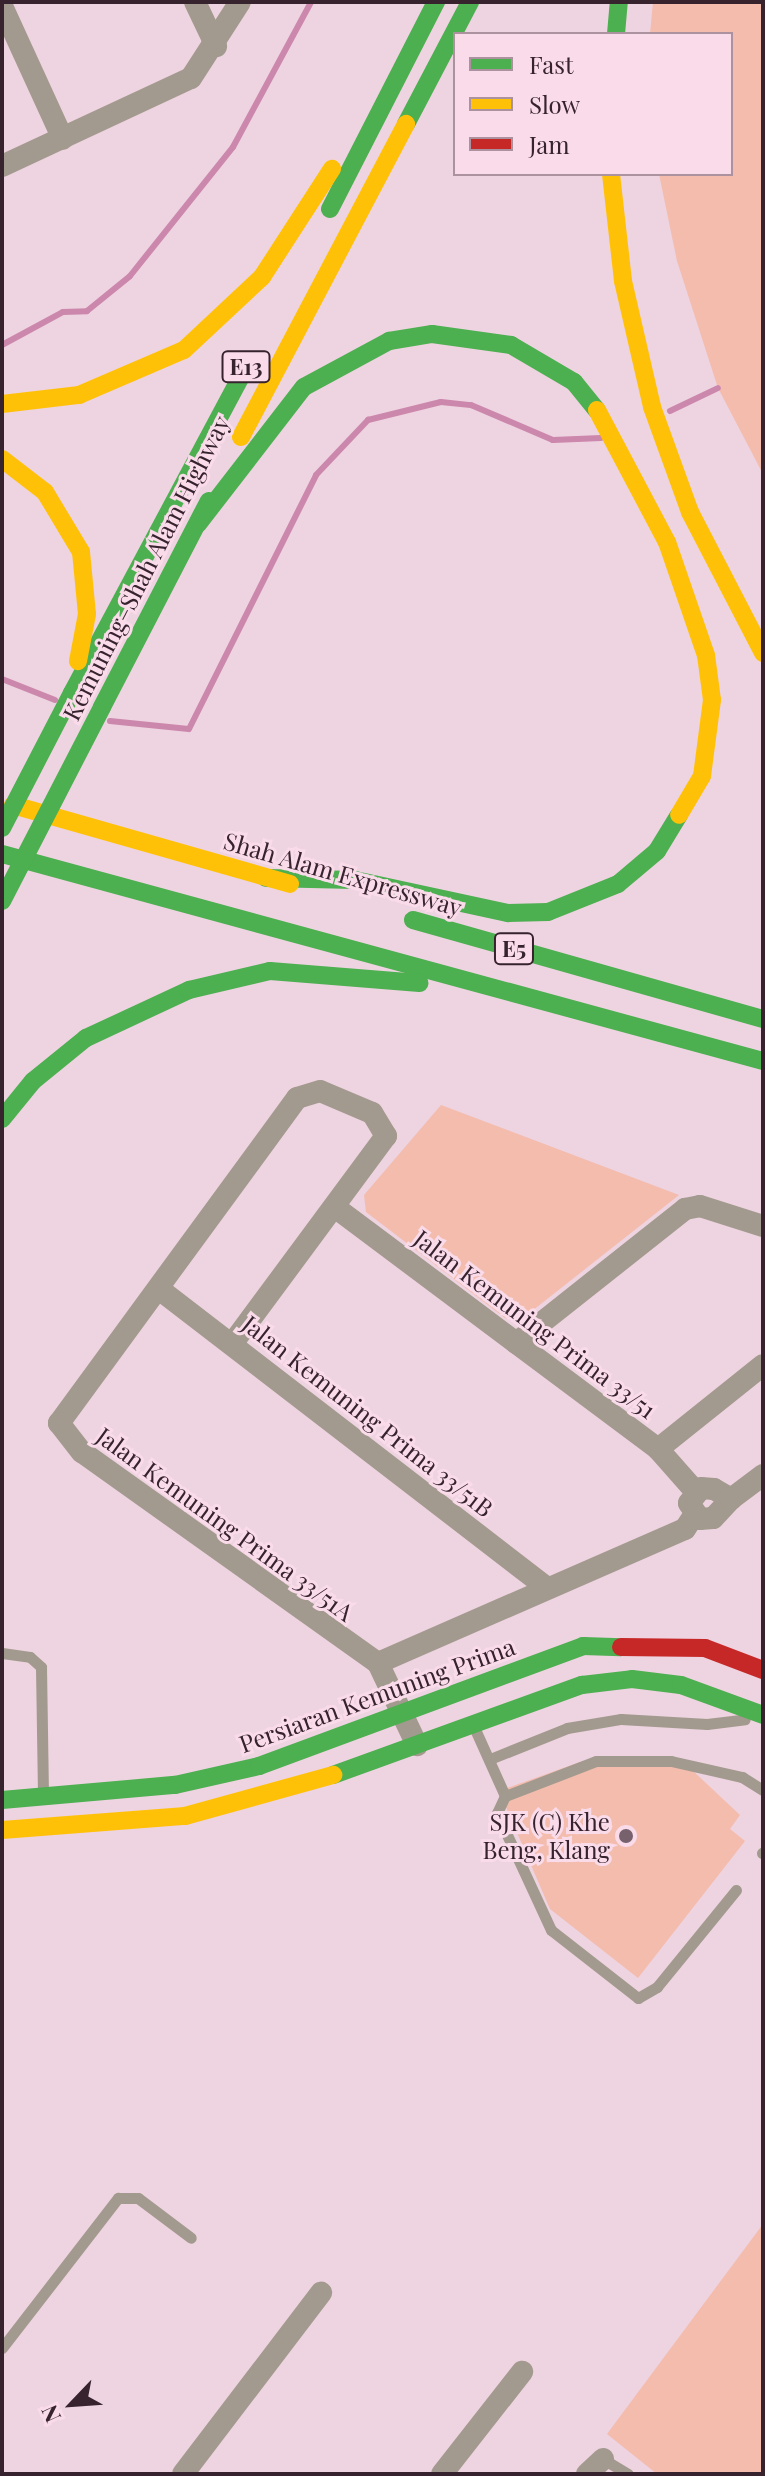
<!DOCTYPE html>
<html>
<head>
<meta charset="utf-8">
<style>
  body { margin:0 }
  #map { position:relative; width:765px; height:2476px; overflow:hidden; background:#eed3e0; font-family:"Playfair Display",serif }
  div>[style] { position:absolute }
  .green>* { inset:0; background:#f3bcad }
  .stream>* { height:6px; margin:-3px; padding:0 3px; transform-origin:3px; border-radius:3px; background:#cc87ac }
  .lane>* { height:11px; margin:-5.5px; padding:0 5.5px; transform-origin:5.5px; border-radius:5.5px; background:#a29a8e }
  .street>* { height:22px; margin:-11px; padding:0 11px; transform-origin:11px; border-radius:11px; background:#a29a8e }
  .fast>* { height:18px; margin:-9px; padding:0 9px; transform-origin:9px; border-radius:9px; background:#4caf50 }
  .slow>* { height:18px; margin:-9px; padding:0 9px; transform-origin:9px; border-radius:9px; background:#ffc107 }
  .jam>* { height:18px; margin:-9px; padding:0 9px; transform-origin:9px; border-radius:9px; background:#c62828 }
  .fast-bridge>* { height:18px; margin:-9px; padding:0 9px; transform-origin:9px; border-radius:9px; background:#4caf50 }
  .dots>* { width:22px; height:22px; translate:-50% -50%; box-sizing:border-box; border:4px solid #fadbea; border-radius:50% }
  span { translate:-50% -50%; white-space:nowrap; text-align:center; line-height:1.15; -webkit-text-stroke:6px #fadbea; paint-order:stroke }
  .shield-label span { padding:2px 6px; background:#fadbea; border:2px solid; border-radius:6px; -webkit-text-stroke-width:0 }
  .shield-label { font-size:22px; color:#36232d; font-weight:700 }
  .street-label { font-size:24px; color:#36232d }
  .poi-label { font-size:24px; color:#36232d }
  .right { translate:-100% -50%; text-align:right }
  .frame { position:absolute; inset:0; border:4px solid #36232d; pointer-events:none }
  .legend { position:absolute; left:453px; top:32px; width:280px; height:144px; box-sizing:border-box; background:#fadbea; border:2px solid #ac919e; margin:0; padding:10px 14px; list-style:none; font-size:24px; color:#36232d }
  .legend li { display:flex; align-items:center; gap:16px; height:40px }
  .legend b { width:40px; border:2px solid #ac919e }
  .north { position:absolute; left:32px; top:2364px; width:80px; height:80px; -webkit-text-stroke:6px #fadbea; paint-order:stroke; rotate:245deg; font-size:22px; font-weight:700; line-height:32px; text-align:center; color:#36232d }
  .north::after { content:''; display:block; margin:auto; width:28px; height:36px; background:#36232d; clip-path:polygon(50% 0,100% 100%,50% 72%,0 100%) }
</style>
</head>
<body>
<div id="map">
  <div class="green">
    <i style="clip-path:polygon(653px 2px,763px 2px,763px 474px,718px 388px,677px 261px,659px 174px,731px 174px,731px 34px,650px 34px)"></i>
    <i style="clip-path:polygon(441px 1105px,679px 1195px,518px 1322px,505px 1318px,366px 1212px,364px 1195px)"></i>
    <i style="clip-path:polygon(652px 1760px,692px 1770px,740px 1815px,730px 1829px,745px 1841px,638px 1978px,550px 1909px,499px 1791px,580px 1762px)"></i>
    <i style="clip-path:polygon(763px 2224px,763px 2474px,657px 2474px,607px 2434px)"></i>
  </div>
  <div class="stream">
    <i style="left:2px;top:345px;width:69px;rotate:-28.4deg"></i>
    <i style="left:63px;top:312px;width:24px;rotate:-2deg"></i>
    <i style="left:87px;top:311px;width:55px;rotate:-39.1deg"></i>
    <i style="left:130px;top:276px;width:165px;rotate:-51.4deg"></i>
    <i style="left:233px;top:147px;width:165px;rotate:-61.7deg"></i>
    <i style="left:670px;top:411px;width:53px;rotate:-25.6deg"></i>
    <i style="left:2px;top:679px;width:57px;rotate:21.6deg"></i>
    <i style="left:110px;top:721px;width:79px;rotate:5.8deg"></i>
    <i style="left:189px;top:729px;width:284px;rotate:-63.4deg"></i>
    <i style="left:316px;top:475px;width:76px;rotate:-46.6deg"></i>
    <i style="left:368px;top:420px;width:75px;rotate:-13.9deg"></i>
    <i style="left:441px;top:402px;width:30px;rotate:6deg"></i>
    <i style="left:471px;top:405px;width:89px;rotate:23.1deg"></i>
    <i style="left:553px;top:440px;width:48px;rotate:-2.4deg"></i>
  </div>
  <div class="lane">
    <i style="left:2px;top:1653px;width:28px;rotate:8deg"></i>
    <i style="left:30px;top:1657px;width:15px;rotate:42deg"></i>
    <i style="left:41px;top:1667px;width:128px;rotate:89.1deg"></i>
    <i style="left:474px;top:1727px;width:76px;rotate:65.8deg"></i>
    <i style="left:490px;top:1759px;width:83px;rotate:-21.9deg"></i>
    <i style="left:567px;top:1728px;width:55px;rotate:-9.5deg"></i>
    <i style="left:621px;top:1719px;width:86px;rotate:3.3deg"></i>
    <i style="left:707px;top:1724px;width:38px;rotate:-7deg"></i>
    <i style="left:762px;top:1853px;width:1px;rotate:-45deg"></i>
    <i style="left:736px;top:1890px;width:125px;rotate:129.2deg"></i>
    <i style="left:657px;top:1987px;width:22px;rotate:150deg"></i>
    <i style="left:638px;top:1998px;width:110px;rotate:-142deg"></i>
    <i style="left:551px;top:1930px;width:129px;rotate:-114.8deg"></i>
    <i style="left:497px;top:1813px;width:19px;rotate:-65deg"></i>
    <i style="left:505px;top:1796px;width:97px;rotate:-21deg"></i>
    <i style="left:596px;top:1761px;width:75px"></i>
    <i style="left:671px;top:1761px;width:73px;rotate:12.7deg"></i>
    <i style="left:742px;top:1777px;width:25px;rotate:32deg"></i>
    <i style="left:2px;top:2348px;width:190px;rotate:-52.3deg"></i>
    <i style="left:118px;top:2198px;width:20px"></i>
    <i style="left:138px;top:2198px;width:66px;rotate:37deg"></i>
    <i style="left:603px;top:2459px;width:29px;rotate:31deg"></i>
  </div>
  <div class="street">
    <i style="left:195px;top:2px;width:49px;rotate:64.5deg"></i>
    <i style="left:2px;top:6px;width:146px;rotate:65.4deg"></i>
    <i style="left:2px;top:166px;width:208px;rotate:-25deg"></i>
    <i style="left:191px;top:78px;width:90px;rotate:-57.2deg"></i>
    <i style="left:336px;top:1208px;width:402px;rotate:36.8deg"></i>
    <i style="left:658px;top:1449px;width:56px;rotate:48.6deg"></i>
    <i style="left:159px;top:1289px;width:487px;rotate:37.6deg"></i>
    <i style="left:516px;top:1343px;width:216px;rotate:-38.4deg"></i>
    <i style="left:685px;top:1209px;width:15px;rotate:-11deg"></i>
    <i style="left:700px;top:1206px;width:66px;rotate:17.6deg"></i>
    <i style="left:232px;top:1344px;width:259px;rotate:-53.5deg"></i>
    <i style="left:386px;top:1136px;width:27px;rotate:-121deg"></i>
    <i style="left:372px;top:1113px;width:56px;rotate:-157.1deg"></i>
    <i style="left:320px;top:1091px;width:24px;rotate:163deg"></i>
    <i style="left:297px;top:1098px;width:403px;rotate:126.2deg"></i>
    <i style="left:59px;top:1423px;width:37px;rotate:52deg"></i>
    <i style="left:82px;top:1452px;width:364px;rotate:35.5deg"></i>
    <i style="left:658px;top:1449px;width:134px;rotate:-38.7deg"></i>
    <i style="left:701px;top:1488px;width:13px;rotate:4deg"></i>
    <i style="left:714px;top:1489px;width:20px;rotate:30deg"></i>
    <i style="left:731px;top:1499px;width:26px;rotate:133deg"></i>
    <i style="left:713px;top:1518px;width:13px;rotate:176deg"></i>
    <i style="left:700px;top:1519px;width:19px;rotate:-125deg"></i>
    <i style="left:689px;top:1503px;width:19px;rotate:-51deg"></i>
    <i style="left:731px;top:1499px;width:40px;rotate:-37deg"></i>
    <i style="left:378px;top:1663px;width:335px;rotate:-23.6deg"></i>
    <i style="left:685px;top:1529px;width:17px;rotate:-57deg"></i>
    <i style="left:378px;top:1663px;width:91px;rotate:64.6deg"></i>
    <i style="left:183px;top:2474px;width:228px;rotate:-52.7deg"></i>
    <i style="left:442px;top:2474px;width:130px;rotate:-51.9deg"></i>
    <i style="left:587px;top:2474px;width:22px;rotate:-43deg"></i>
  </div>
  <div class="fast">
    <i style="left:616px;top:34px;width:32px;rotate:-85deg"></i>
    <i style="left:406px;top:124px;width:138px;rotate:-62.3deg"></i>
    <i style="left:330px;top:209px;width:233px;rotate:-62.9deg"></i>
    <i style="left:198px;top:524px;width:173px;rotate:-52.3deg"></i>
    <i style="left:304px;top:387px;width:97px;rotate:-28.4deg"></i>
    <i style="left:389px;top:341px;width:44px;rotate:-9.2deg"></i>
    <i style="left:432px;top:334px;width:80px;rotate:7.9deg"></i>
    <i style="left:511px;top:345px;width:73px;rotate:30.4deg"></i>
    <i style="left:574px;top:382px;width:36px;rotate:51deg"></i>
    <i style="left:72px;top:693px;width:361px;rotate:-61.9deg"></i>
    <i style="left:102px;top:707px;width:232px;rotate:-62.6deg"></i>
    <i style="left:2px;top:854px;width:789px;rotate:15.22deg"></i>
    <i style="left:266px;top:878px;width:89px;rotate:1.3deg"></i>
    <i style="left:355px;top:880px;width:157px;rotate:12.2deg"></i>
    <i style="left:508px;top:913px;width:40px;rotate:-1.4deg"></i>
    <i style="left:548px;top:912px;width:75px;rotate:-21.8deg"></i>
    <i style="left:618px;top:884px;width:51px;rotate:-40.2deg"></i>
    <i style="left:657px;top:851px;width:42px;rotate:-58.6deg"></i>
    <i style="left:413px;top:920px;width:364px;rotate:15.8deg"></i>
    <i style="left:2px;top:1119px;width:49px;rotate:-50.8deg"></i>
    <i style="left:33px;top:1081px;width:68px;rotate:-39.1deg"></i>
    <i style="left:86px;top:1038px;width:114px;rotate:-25deg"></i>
    <i style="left:189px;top:990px;width:83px;rotate:-13.2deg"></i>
    <i style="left:270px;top:971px;width:150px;rotate:4.6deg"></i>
    <i style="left:333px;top:1775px;width:265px;rotate:-19.9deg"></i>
    <i style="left:582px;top:1685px;width:50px;rotate:-6.8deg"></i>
    <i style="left:632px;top:1679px;width:49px;rotate:7deg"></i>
    <i style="left:681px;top:1685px;width:87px;rotate:20.1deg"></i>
    <i style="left:2px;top:1800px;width:174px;rotate:-5deg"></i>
    <i style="left:175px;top:1785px;width:86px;rotate:-12.7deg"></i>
    <i style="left:259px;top:1766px;width:346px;rotate:-20.3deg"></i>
    <i style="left:583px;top:1646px;width:38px;rotate:2deg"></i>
  </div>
  <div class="slow">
    <i style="left:611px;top:174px;width:108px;rotate:83.6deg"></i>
    <i style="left:623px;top:281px;width:129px;rotate:77deg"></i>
    <i style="left:652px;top:407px;width:112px;rotate:70.1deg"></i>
    <i style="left:690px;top:512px;width:159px;rotate:62.6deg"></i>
    <i style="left:2px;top:404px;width:78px;rotate:-6.7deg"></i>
    <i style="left:79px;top:395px;width:114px;rotate:-23.2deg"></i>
    <i style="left:184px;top:350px;width:107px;rotate:-43.1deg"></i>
    <i style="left:262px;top:277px;width:129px;rotate:-57.1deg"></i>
    <i style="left:597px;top:410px;width:149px;rotate:62.1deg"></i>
    <i style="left:667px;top:542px;width:120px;rotate:71deg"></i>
    <i style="left:706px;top:655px;width:45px;rotate:82.4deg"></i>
    <i style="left:712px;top:700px;width:77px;rotate:97.5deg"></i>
    <i style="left:702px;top:776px;width:45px;rotate:120.5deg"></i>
    <i style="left:241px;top:437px;width:354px;rotate:-62.2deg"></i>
    <i style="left:2px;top:459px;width:54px;rotate:37.5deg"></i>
    <i style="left:45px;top:492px;width:70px;rotate:59deg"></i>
    <i style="left:81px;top:552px;width:62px;rotate:84.5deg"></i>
    <i style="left:87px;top:614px;width:48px;rotate:100.8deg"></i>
    <i style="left:13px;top:805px;width:288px;rotate:15.9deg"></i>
    <i style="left:2px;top:1830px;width:184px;rotate:-4.4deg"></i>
    <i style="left:185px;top:1816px;width:154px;rotate:-15.5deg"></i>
  </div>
  <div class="jam">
    <i style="left:621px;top:1647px;width:84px;rotate:0.7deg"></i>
    <i style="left:705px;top:1648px;width:62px;rotate:20.8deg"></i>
  </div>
  <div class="fast-bridge">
    <i style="left:2px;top:828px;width:152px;rotate:-62.6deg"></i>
    <i style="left:2px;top:901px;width:218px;rotate:-62.7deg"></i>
  </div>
  <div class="dots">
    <i style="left:626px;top:1836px;background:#76616c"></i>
  </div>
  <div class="shield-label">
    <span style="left:246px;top:367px">E13</span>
    <span style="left:514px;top:949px">E5</span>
  </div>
  <div class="street-label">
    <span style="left:146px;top:568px;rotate:-63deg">Kemuning–Shah Alam Highway</span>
    <span style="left:343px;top:874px;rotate:16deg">Shah Alam Expressway</span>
    <span style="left:535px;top:1324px;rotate:37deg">Jalan Kemuning Prima 33/51</span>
    <span style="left:368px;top:1416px;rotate:38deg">Jalan Kemuning Prima 33/51B</span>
    <span style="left:225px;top:1524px;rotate:36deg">Jalan Kemuning Prima 33/51A</span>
    <span style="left:377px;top:1695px;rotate:-20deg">Persiaran Kemuning Prima</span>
  </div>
  <div class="poi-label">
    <span class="right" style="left:610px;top:1836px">SJK (C) Khe<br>Beng, Klang</span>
  </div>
  <div class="frame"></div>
  <ul class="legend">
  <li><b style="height:10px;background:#4caf50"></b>Fast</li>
  <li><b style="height:10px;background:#ffc107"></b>Slow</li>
  <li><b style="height:10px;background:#c62828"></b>Jam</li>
  </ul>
  <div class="north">N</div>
</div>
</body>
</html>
